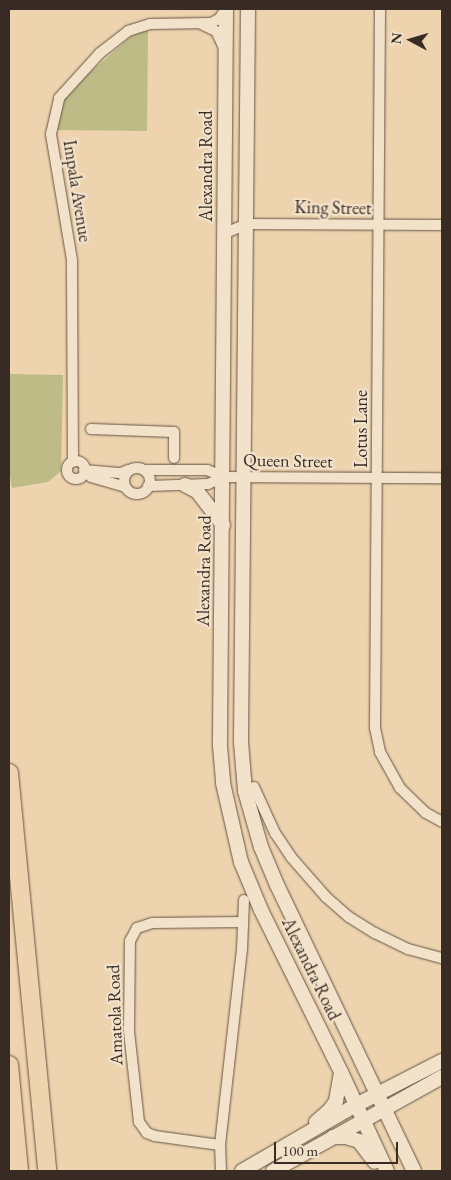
<!DOCTYPE html>
<html>
<head>
<meta charset="utf-8">
<style>
  body { margin:0 }
  #map { position:relative; width:451px; height:1180px; overflow:hidden; background:#edd3ae; font-family:"EB Garamond",serif }
  div>[style] { position:absolute }
  .green>* { inset:0; background:#bebb86 }
  .roads { filter:drop-shadow(0 0 1px #655546) drop-shadow(0 0 1px #655546) }
  .street>* { height:10px; margin:-5px; padding:0 5px; transform-origin:5px; border-radius:5px; background:#f3e2ca }
  .street>.ring { margin:-5px; padding:0; box-sizing:content-box; background:none; border:10px solid #f3e2ca; border-radius:50% }
  .secondary>* { height:14px; margin:-7px; padding:0 7px; transform-origin:7px; border-radius:7px; background:#f3e2ca }
  .highway>* { height:18px; margin:-9px; padding:0 9px; transform-origin:9px; border-radius:9px; background:#edd3ae }
  span { translate:-50% -50%; white-space:nowrap; text-align:center; line-height:1.15; -webkit-text-stroke:4.5px #f3e2ca; paint-order:stroke }
  .street-label { font-size:18px; color:#382b24 }
  .frame { position:absolute; inset:0; border:10px solid #382b24; pointer-events:none }
  .north { position:absolute; left:386px; top:15px; width:50px; height:50px; -webkit-text-stroke:4px #f3e2ca; paint-order:stroke; rotate:276deg; font-size:14px; font-weight:700; line-height:20px; text-align:center; color:#382b24 }
  .north::after { content:''; display:block; margin:auto; width:18px; height:22px; background:#382b24; clip-path:polygon(50% 0,100% 100%,50% 72%,0 100%) }
  .scale { position:absolute; left:274px; top:1142px; width:124px; height:22px; box-sizing:border-box; border:2px solid #382b24; border-top:0; padding-left:6px; font-size:15px; line-height:18px; white-space:nowrap; color:#382b24; -webkit-text-stroke:4px #f3e2ca; paint-order:stroke }
</style>
</head>
<body>
<div id="map">
  <div class="green">
    <i style="clip-path:polygon(148px 30px,147px 131px,57px 130px,63px 100px,71px 89px,135px 33px)"></i>
    <i style="clip-path:polygon(9px 374px,63px 375px,61px 471px,48px 482px,12px 488px,9px 468px)"></i>
  </div>
  <div class="roads">
    <div class="street">
      <i style="left:380px;top:9px;width:719px;rotate:90.4deg"></i>
      <i style="left:375px;top:728px;width:25px;rotate:78deg"></i>
      <i style="left:380px;top:752px;width:41px;rotate:60.9deg"></i>
      <i style="left:400px;top:788px;width:36px;rotate:44deg"></i>
      <i style="left:426px;top:813px;width:18px;rotate:29deg"></i>
      <i style="left:203px;top:25px;width:14px;rotate:25deg"></i>
      <i style="left:216px;top:31px;width:19px;rotate:65deg"></i>
      <i style="left:225px;top:233px;width:24px;rotate:-22deg"></i>
      <i style="left:247px;top:224px;width:195px;rotate:0.3deg"></i>
      <i style="left:91px;top:429px;width:83px;rotate:2.1deg"></i>
      <i style="left:174px;top:432px;width:26px;rotate:90deg"></i>
      <i class="ring" style="left:67px;top:461px;width:8px;height:8px"></i>
      <i style="left:73px;top:462px;width:202px;rotate:-90.3deg"></i>
      <i style="left:72px;top:260px;width:128px;rotate:-99.5deg"></i>
      <i style="left:51px;top:134px;width:37px;rotate:-77deg"></i>
      <i style="left:59px;top:98px;width:61px;rotate:-47.7deg"></i>
      <i style="left:100px;top:53px;width:36px;rotate:-38deg"></i>
      <i style="left:128px;top:31px;width:23px;rotate:-18deg"></i>
      <i style="left:150px;top:24px;width:61px;rotate:-0.9deg"></i>
      <i style="left:211px;top:23px;width:9px;rotate:-27deg"></i>
      <i style="left:219px;top:19px;width:12px;rotate:-55deg"></i>
      <i class="ring" style="left:124px;top:468px;width:16px;height:16px"></i>
      <i style="left:84px;top:470px;width:37px;rotate:5deg"></i>
      <i style="left:121px;top:473px;width:9px;rotate:-21deg"></i>
      <i style="left:144px;top:470px;width:63px"></i>
      <i style="left:207px;top:470px;width:18px;rotate:22deg"></i>
      <i style="left:224px;top:477px;width:218px;rotate:0.3deg"></i>
      <i style="left:91px;top:477px;width:35px;rotate:16deg"></i>
      <i style="left:148px;top:486px;width:60px;rotate:-1.9deg"></i>
      <i style="left:208px;top:484px;width:17px;rotate:-24deg"></i>
      <i style="left:254px;top:787px;width:51px;rotate:65.5deg"></i>
      <i style="left:275px;top:833px;width:29px;rotate:56deg"></i>
      <i style="left:291px;top:857px;width:53px;rotate:48.8deg"></i>
      <i style="left:326px;top:897px;width:30px;rotate:41deg"></i>
      <i style="left:349px;top:917px;width:31px;rotate:32deg"></i>
      <i style="left:375px;top:933px;width:37px;rotate:26deg"></i>
      <i style="left:408px;top:949px;width:35px;rotate:15deg"></i>
      <i style="left:220px;top:1145px;width:66px;rotate:-172.1deg"></i>
      <i style="left:155px;top:1136px;width:9px;rotate:-159deg"></i>
      <i style="left:147px;top:1133px;width:14px;rotate:-126deg"></i>
      <i style="left:139px;top:1122px;width:92px;rotate:-96.3deg"></i>
      <i style="left:129px;top:1031px;width:90px;rotate:-89.4deg"></i>
      <i style="left:130px;top:941px;width:15px;rotate:-62deg"></i>
      <i style="left:137px;top:928px;width:16px;rotate:-18deg"></i>
      <i style="left:152px;top:923px;width:91px;rotate:-0.6deg"></i>
      <i style="left:221px;top:1171px;width:26px;rotate:-92deg"></i>
      <i style="left:220px;top:1145px;width:196px;rotate:-83.6deg"></i>
      <i style="left:242px;top:950px;width:50px;rotate:-87.7deg"></i>
    </div>
    <div class="secondary">
      <i style="left:226px;top:9px;width:737px;rotate:90.47deg"></i>
      <i style="left:220px;top:746px;width:37px;rotate:85deg"></i>
      <i style="left:223px;top:783px;width:81px;rotate:77.2deg"></i>
      <i style="left:241px;top:862px;width:52px;rotate:67.4deg"></i>
      <i style="left:261px;top:910px;width:181px;rotate:63.7deg"></i>
      <i style="left:341px;top:1072px;width:109px;rotate:65.1deg"></i>
      <i style="left:248px;top:9px;width:733px;rotate:90.55deg"></i>
      <i style="left:241px;top:742px;width:49px;rotate:85.3deg"></i>
      <i style="left:245px;top:791px;width:58px;rotate:74.1deg"></i>
      <i style="left:261px;top:847px;width:41px;rotate:67.2deg"></i>
      <i style="left:277px;top:885px;width:317px;rotate:64.4deg"></i>
      <i style="left:185px;top:485px;width:13px;rotate:27deg"></i>
      <i style="left:197px;top:491px;width:43px;rotate:52.6deg"></i>
      <i style="left:316px;top:1122px;width:18px;rotate:-41deg"></i>
      <i style="left:330px;top:1110px;width:11px;rotate:-56deg"></i>
      <i style="left:336px;top:1101px;width:29px;rotate:-80deg"></i>
      <i style="left:333px;top:1137px;width:13px"></i>
      <i style="left:346px;top:1137px;width:14px;rotate:17deg"></i>
      <i style="left:359px;top:1141px;width:26px;rotate:53deg"></i>
      <i style="left:242px;top:1171px;width:132px;rotate:-30.1deg"></i>
      <i style="left:356px;top:1105px;width:97px;rotate:-27.1deg"></i>
      <i style="left:273px;top:1171px;width:193px;rotate:-29.1deg"></i>
    </div>
    <div class="highway">
      <i style="left:9px;top:773px;width:400px;rotate:84.5deg"></i>
      <i style="left:9px;top:1065px;width:106px;rotate:84.6deg"></i>
    </div>
  </div>
  <div class="street-label">
    <span style="left:206px;top:166px;rotate:-90deg">Alexandra Road</span>
    <span style="left:77px;top:191px;rotate:81deg">Impala Avenue</span>
    <span style="left:333px;top:208px;rotate:1deg">King Street</span>
    <span style="left:361px;top:429px;rotate:-90deg">Lotus Lane</span>
    <span style="left:288px;top:461px;rotate:1deg">Queen Street</span>
    <span style="left:204px;top:571px;rotate:-89deg">Alexandra Road</span>
    <span style="left:311px;top:969px;rotate:64deg">Alexandra Road</span>
    <span style="left:115px;top:1015px;rotate:-92deg">Amatola Road</span>
  </div>
  <div class="frame"></div>
  <div class="north">N</div>
  <div class="scale">100 m</div>
</div>
</body>
</html>
